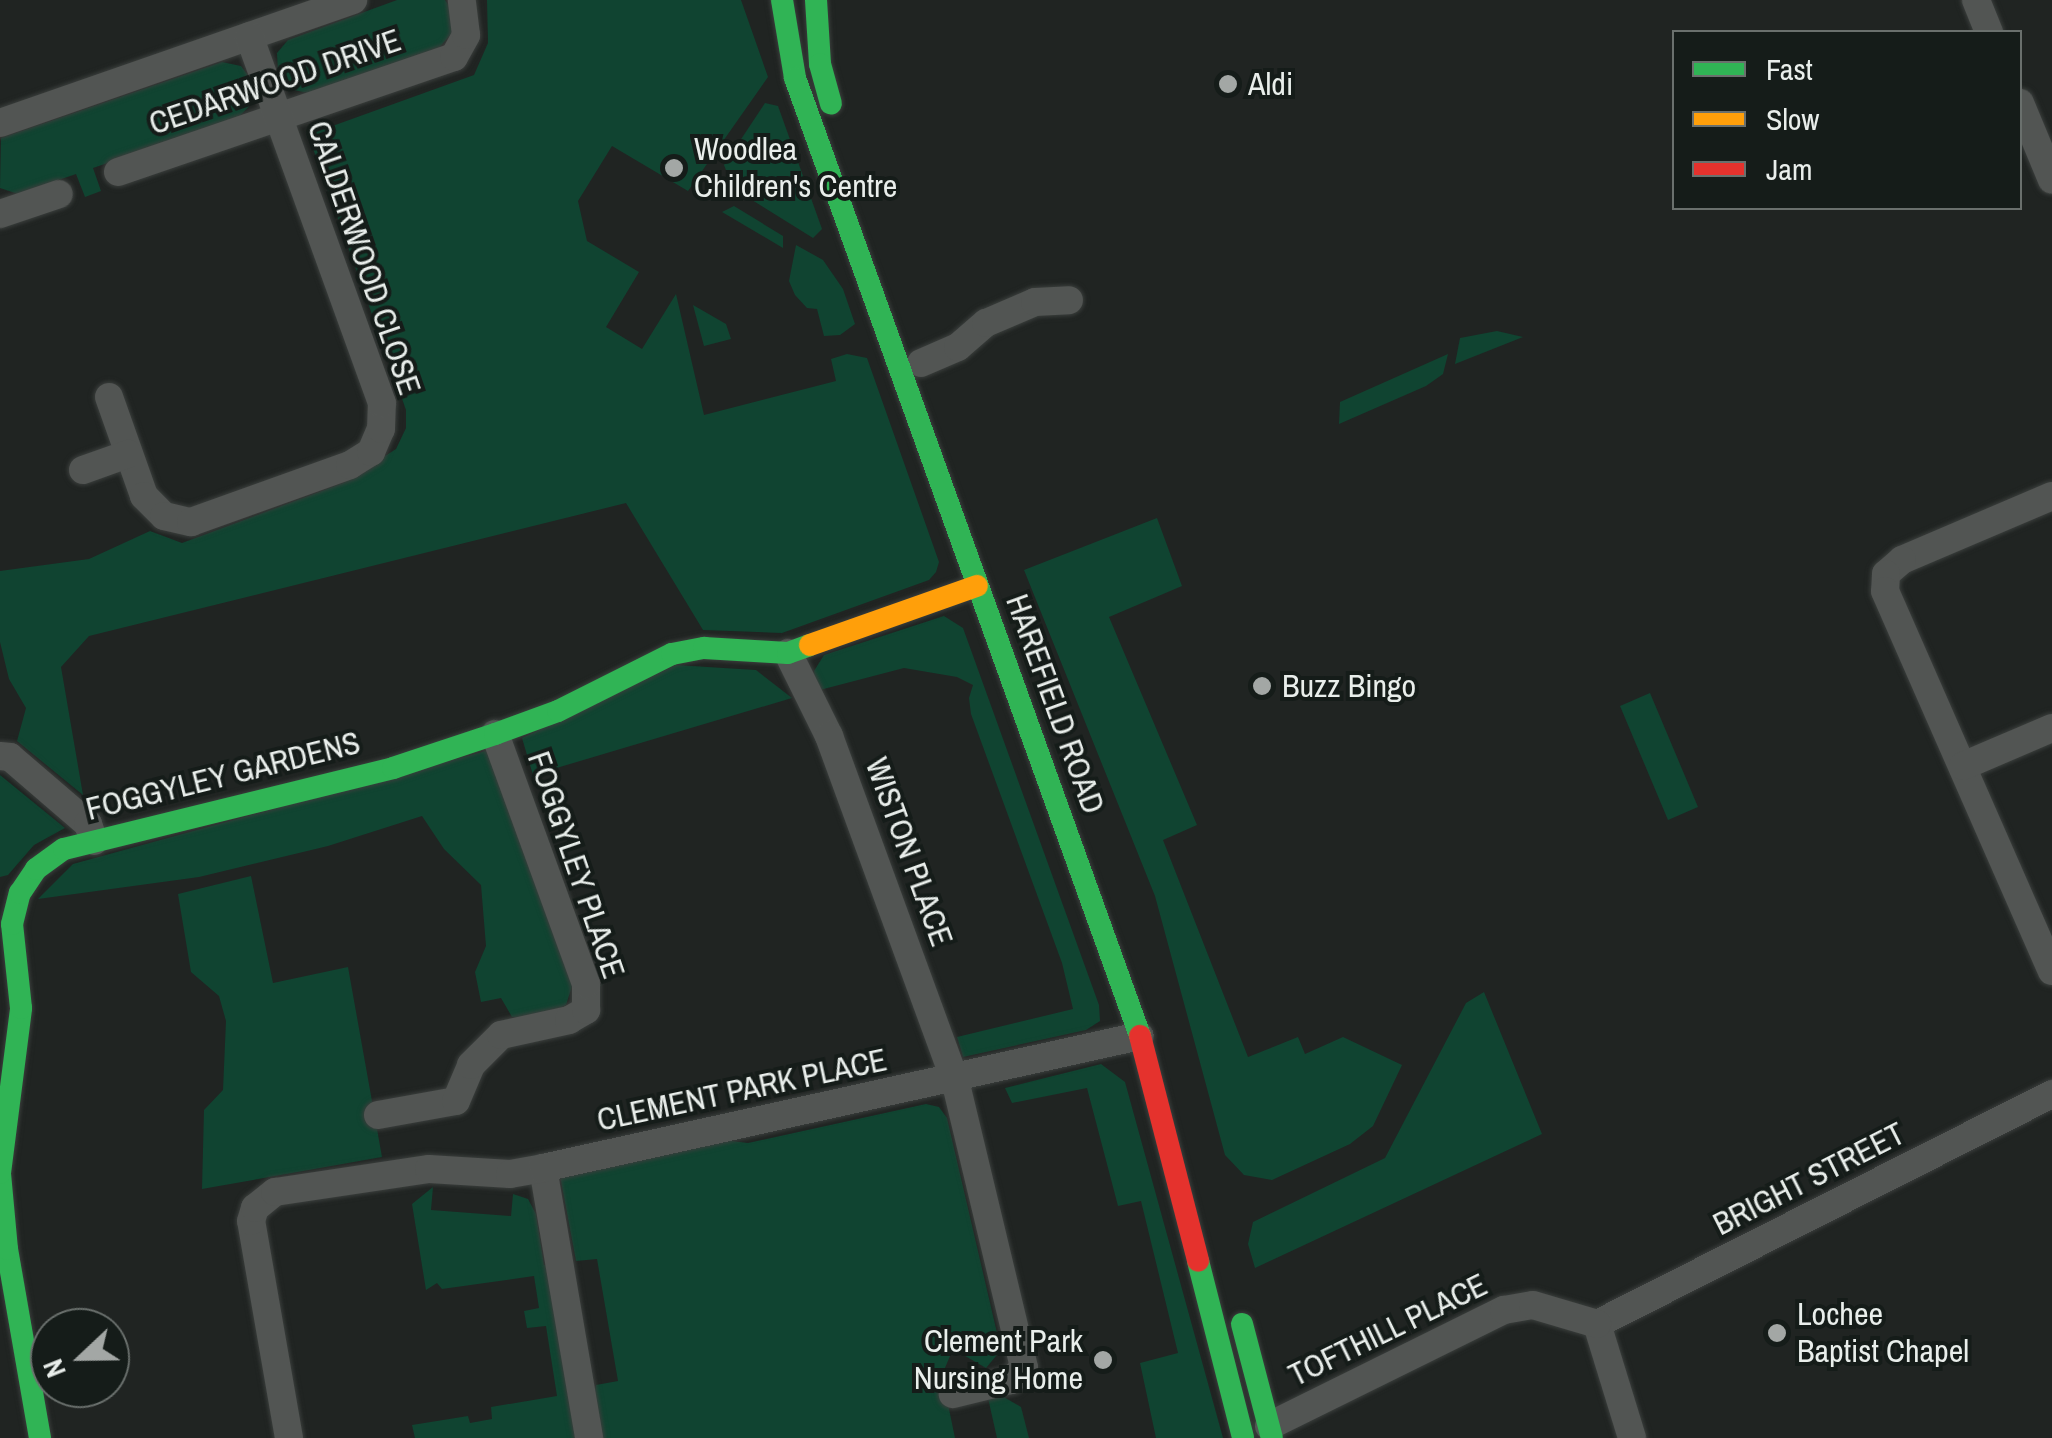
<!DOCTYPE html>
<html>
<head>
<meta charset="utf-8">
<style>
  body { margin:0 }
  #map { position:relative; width:2052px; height:1438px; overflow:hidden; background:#202422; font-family:"Archivo Narrow",sans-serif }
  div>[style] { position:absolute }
  .green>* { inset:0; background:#104431 }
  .roads { filter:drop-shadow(0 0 2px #3a3e3c) drop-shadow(0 0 2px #3a3e3c) }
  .street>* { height:28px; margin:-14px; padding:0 14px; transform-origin:14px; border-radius:14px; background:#525553 }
  .fast>* { height:22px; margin:-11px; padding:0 11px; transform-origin:11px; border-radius:11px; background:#30b455 }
  .slow>* { height:22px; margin:-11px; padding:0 11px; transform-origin:11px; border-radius:11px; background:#ff9f0a }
  .jam>* { height:22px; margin:-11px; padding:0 11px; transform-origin:11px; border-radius:11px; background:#e5322d }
  .dots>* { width:28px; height:28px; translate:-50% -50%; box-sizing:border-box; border:5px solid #151c19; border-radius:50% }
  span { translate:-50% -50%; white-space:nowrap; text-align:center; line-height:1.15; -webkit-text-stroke:8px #151c19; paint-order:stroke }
  .street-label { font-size:32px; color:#e9eeeb }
  .poi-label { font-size:32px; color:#e9eeeb }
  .left { translate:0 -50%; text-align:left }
  .right { translate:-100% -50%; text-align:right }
  .legend { position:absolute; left:1672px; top:30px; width:350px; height:180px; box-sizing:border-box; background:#151c19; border:2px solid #6a706d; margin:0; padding:12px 18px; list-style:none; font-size:30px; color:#e9eeeb }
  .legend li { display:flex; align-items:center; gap:20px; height:50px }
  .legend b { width:50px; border:2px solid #6a706d }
  .north { position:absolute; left:30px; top:1308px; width:100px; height:100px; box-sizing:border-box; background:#151c19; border:2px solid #6a706d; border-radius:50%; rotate:248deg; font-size:28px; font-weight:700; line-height:40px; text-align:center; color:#e9eeeb }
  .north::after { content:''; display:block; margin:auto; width:35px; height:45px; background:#a3a7a5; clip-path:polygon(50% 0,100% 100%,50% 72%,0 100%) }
</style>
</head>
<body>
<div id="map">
  <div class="green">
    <i style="clip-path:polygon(397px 0,445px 0,452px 10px,452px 33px,438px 49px,308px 93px,294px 90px,278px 73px,277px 53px,288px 40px)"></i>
    <i style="clip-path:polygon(487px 0,741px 0,768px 77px,688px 191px,612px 146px,578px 201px,587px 241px,639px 272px,606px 327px,642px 349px,676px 294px,704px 415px,836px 381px,831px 359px,847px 354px,867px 358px,939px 562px,936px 572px,929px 580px,782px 633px,703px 630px,626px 503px,89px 636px,61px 667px,83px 795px,17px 741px,26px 708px,9px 679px,0 642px,0 571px,89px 559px,150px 531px,182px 543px,343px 483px,396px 449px,406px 428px,406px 410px,311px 143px,313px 133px,474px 75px,488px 43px)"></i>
    <i style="clip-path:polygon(222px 62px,241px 66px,254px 83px,253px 102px,238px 118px,93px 168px,101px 191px,85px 197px,76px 174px,18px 194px,0 188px,1px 138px)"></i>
    <i style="clip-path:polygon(765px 103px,778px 106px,822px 229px,813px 238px,733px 188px,724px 165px)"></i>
    <i style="clip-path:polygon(734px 206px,783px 236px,783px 248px,722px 212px)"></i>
    <i style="clip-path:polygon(796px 245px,823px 260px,843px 289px,855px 324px,840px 335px,824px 336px,817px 309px,807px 308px,795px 295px,789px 281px)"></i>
    <i style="clip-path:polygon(693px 305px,726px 324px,731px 339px,704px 346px)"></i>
    <i style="clip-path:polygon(1497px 331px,1523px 337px,1455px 364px,1460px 338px)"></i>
    <i style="clip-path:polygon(1448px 354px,1443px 374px,1426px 386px,1339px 424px,1340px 402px)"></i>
    <i style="clip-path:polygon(1157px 518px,1182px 586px,1109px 617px,1197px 825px,1163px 840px,1248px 1057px,1298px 1037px,1305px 1054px,1343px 1037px,1402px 1065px,1373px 1126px,1350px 1144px,1272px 1180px,1244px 1175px,1225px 1155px,1155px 896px,1024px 570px)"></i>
    <i style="clip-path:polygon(944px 616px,963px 628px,1099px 1005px,1100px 1021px,1086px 1030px,963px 1057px,957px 1037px,1073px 1009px,1062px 963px,971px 714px,969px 698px,973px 685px,957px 677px,904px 668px,816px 691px,814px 671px,824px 655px)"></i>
    <i style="clip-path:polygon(676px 665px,756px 670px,792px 698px,533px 775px,522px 738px)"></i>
    <i style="clip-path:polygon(1650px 693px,1698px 807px,1668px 820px,1620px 706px)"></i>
    <i style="clip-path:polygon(489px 750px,574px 980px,566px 1005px,541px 1018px,512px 1017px,501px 998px,481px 1002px,475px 972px,486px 946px,481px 885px,444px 849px,422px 816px,328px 846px,199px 877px,38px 899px,73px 864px)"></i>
    <i style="clip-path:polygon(0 775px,65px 828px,34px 845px,8px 875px,0 877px)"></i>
    <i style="clip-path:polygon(251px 876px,273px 983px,348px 967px,382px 1157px,202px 1189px,204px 1110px,223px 1090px,226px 1021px,219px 996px,191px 972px,178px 894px)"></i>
    <i style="clip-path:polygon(1484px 992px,1542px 1134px,1255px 1268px,1248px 1244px,1253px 1222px,1385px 1158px,1466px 1003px)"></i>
    <i style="clip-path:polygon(1101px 1064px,1125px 1082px,1223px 1438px,1156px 1438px,1140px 1363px,1178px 1353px,1141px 1201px,1118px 1206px,1087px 1088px,1012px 1103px,1005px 1088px)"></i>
    <i style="clip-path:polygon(926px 1104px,939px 1107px,947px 1118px,1001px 1350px,986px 1368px,953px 1349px,942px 1375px,955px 1438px,598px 1438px,592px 1405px,596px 1385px,618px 1381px,597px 1259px,576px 1261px,560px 1176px,724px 1140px,748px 1143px)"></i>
    <i style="clip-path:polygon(433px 1187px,431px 1210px,511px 1216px,513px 1194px,528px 1199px,536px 1214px,544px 1265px,552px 1264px,582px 1438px,415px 1438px,412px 1425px,468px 1416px,470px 1423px,492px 1419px,491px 1407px,557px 1396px,546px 1326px,527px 1328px,524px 1311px,539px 1308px,534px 1276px,442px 1289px,437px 1283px,426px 1290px,412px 1204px)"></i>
    <i style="clip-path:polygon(1002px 1396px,1021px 1407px,1029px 1438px,997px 1438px,988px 1398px)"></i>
  </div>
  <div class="roads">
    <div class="street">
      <i style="left:1976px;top:0;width:35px;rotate:68deg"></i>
      <i style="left:2020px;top:103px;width:83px;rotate:67.4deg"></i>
      <i style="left:0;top:123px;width:374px;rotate:-19.2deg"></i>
      <i style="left:118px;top:172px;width:355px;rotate:-18.9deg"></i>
      <i style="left:454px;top:57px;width:25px;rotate:-61deg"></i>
      <i style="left:466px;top:35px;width:35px;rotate:-97deg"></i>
      <i style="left:0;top:214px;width:62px;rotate:-18.7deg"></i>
      <i style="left:921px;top:363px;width:40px;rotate:-23.4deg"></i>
      <i style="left:958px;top:347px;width:37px;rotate:-41deg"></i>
      <i style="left:986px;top:323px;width:53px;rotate:-23.2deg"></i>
      <i style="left:1035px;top:302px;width:34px;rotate:-3deg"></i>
      <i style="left:109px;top:397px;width:105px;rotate:70.5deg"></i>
      <i style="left:144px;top:496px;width:28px;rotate:45deg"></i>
      <i style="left:164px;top:516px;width:28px;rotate:13deg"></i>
      <i style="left:191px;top:522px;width:169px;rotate:-19.7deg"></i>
      <i style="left:350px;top:465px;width:25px;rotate:-32deg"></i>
      <i style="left:371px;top:452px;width:25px;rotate:-67deg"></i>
      <i style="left:381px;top:429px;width:26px;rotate:-88deg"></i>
      <i style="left:382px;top:403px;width:390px;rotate:-109.9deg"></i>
      <i style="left:83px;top:470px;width:48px;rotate:-19.6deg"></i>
      <i style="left:2052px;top:496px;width:163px;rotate:156.9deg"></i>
      <i style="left:1902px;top:560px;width:21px;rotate:139deg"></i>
      <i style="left:1886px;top:574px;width:17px;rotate:93deg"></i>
      <i style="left:1885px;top:591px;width:415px;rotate:66.3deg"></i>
      <i style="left:788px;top:653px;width:93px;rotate:63.7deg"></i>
      <i style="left:829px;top:736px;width:366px;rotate:69.9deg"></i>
      <i style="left:955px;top:1080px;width:296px;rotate:76.5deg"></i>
      <i style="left:1024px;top:1368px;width:18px;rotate:137deg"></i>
      <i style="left:1011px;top:1380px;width:60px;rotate:166.4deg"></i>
      <i style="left:0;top:756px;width:10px;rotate:6deg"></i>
      <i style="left:10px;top:757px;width:103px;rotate:40.7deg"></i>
      <i style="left:88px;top:824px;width:18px;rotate:71deg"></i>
      <i style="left:1963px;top:766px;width:97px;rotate:-23.1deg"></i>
      <i style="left:378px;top:1115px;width:79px;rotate:-10.2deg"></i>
      <i style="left:456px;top:1101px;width:39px;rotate:-67deg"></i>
      <i style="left:471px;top:1065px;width:42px;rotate:-45deg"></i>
      <i style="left:501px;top:1035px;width:70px;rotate:-12.4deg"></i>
      <i style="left:569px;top:1020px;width:20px;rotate:-30deg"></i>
      <i style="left:586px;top:1010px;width:26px;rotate:-90deg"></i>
      <i style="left:586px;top:984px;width:266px;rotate:-110deg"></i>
      <i style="left:543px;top:1168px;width:274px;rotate:80.3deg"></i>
      <i style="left:1597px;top:1324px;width:510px;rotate:-26.82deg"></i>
      <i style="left:1597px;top:1324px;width:119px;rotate:72.9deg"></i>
      <i style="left:1269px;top:1426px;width:262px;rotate:-26.3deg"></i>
      <i style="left:1504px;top:1310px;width:29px;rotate:-10deg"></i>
      <i style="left:1533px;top:1305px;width:67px;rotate:16.5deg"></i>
      <i style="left:289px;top:1438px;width:220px;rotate:-99.9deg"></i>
      <i style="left:251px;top:1221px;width:14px;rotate:-73deg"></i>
      <i style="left:255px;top:1208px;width:26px;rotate:-39deg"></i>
      <i style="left:275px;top:1192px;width:156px;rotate:-8.5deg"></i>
      <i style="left:429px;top:1169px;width:81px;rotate:3.5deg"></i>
      <i style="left:510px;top:1174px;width:34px;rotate:-10deg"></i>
      <i style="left:543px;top:1168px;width:611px;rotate:-12.47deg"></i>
    </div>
    <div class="fast">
      <i style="left:782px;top:0;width:79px;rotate:80.5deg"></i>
      <i style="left:795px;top:78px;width:1018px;rotate:70.19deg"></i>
      <i style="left:816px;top:0;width:64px;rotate:86.4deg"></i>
      <i style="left:820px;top:64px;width:41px;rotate:74.6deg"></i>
      <i style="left:1198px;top:1261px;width:183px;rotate:75.7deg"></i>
      <i style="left:1242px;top:1324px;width:118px;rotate:75.3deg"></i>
      <i style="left:40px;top:1438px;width:192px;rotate:-99.9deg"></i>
      <i style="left:7px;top:1249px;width:76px;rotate:-95.3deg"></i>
      <i style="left:0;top:1173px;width:166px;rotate:-82.7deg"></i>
      <i style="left:21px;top:1008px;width:84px;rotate:-96.1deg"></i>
      <i style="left:12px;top:924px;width:32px;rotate:-76deg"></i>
      <i style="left:20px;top:893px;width:29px;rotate:-56deg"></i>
      <i style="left:36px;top:869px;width:34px;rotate:-36deg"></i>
      <i style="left:64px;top:849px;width:339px;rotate:-13.8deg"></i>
      <i style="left:393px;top:768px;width:108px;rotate:-18.4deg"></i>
      <i style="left:495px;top:734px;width:67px;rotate:-20.1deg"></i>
      <i style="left:558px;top:711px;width:127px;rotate:-26.6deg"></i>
      <i style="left:672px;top:654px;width:33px;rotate:-11deg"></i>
      <i style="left:704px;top:648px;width:84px;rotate:3.4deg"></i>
      <i style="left:788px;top:653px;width:23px;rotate:-20deg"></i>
    </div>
    <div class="slow">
      <i style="left:810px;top:645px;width:177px;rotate:-19.5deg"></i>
    </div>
    <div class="jam">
      <i style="left:1140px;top:1036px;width:232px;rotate:75.5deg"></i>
    </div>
  </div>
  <div class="dots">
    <i style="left:1228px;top:84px;background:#a3a7a5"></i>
    <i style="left:674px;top:168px;background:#a3a7a5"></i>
    <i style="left:1262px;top:686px;background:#a3a7a5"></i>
    <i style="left:1777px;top:1333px;background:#a3a7a5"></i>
    <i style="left:1103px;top:1360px;background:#a3a7a5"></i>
  </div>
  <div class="street-label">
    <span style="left:275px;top:82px;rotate:-19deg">CEDARWOOD DRIVE</span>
    <span style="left:364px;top:258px;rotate:71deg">CALDERWOOD CLOSE</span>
    <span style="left:1055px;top:704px;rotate:70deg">HAREFIELD ROAD</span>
    <span style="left:223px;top:776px;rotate:-14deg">FOGGYLEY GARDENS</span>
    <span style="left:909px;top:852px;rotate:70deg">WISTON PLACE</span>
    <span style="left:576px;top:865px;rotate:71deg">FOGGYLEY PLACE</span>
    <span style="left:742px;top:1090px;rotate:-12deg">CLEMENT PARK PLACE</span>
    <span style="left:1809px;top:1179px;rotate:-27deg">BRIGHT STREET</span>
    <span style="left:1388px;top:1330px;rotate:-26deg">TOFTHILL PLACE</span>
  </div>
  <div class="poi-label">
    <span class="left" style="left:1248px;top:84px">Aldi</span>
    <span class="left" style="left:694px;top:168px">Woodlea<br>Children's Centre</span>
    <span class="left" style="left:1282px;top:686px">Buzz Bingo</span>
    <span class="left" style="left:1797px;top:1333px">Lochee<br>Baptist Chapel</span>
    <span class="right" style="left:1083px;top:1360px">Clement Park<br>Nursing Home</span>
  </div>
  <ul class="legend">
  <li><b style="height:12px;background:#30b455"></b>Fast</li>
  <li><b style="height:12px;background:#ff9f0a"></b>Slow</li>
  <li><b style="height:12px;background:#e5322d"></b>Jam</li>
  </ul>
  <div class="north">N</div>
</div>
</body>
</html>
